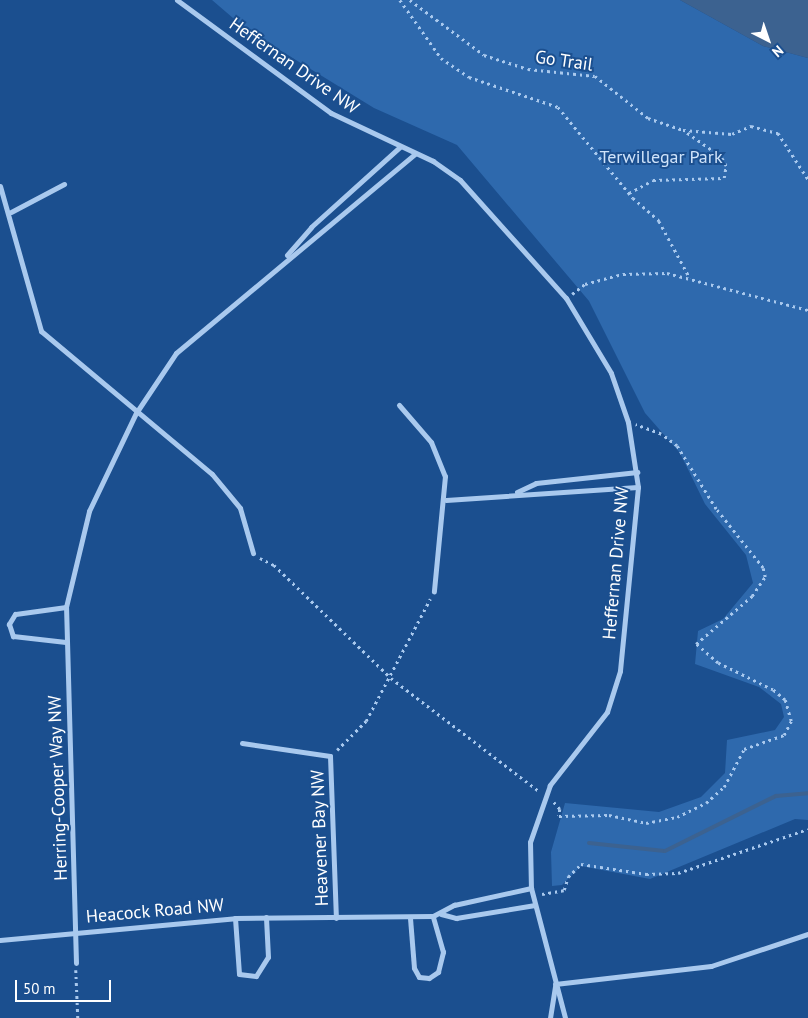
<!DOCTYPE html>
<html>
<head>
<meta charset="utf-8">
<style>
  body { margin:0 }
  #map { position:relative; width:808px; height:1018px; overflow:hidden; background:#1b4f8f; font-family:"PT Sans",sans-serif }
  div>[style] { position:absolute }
  .green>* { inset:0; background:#2e69ad }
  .water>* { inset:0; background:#3c6290 }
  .stream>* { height:4px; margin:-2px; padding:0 2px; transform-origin:2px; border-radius:2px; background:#3c6290 }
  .path>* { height:2.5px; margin-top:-1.25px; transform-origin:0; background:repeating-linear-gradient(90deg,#a9c9ee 0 2.5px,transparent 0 6.5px) }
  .minor>* { height:5px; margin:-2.5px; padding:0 2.5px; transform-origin:2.5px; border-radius:2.5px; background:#a9c9ee }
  span { translate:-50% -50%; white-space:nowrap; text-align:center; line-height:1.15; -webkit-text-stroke:4px #1b4f8f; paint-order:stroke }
  .street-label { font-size:18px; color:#fff }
  .park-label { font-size:18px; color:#cfe3fa }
  .north { position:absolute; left:743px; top:15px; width:50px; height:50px; -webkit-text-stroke:4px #1b4f8f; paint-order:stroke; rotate:139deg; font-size:14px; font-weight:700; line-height:20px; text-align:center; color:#fff }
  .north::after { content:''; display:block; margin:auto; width:18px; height:22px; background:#fff; clip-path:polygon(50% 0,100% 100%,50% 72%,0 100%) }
  .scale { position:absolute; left:15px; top:980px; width:96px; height:22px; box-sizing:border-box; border:2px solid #fff; border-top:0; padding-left:6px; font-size:15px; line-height:18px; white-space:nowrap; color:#fff; -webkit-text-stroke:4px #1b4f8f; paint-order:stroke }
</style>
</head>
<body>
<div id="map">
  <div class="green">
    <i style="clip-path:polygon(212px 0,680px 0,763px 46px,808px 58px,808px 820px,795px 819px,650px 879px,581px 866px,562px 885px,552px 886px,551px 852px,565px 803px,659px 812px,701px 797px,725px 773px,727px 740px,775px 730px,784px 717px,781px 704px,759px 687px,695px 664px,698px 631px,723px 619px,753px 583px,746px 555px,705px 504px,680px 453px,645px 413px,589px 301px,457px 145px,374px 108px,247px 30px)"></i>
  </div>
  <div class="water">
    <i style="clip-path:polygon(680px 0,808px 0,808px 58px,763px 46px)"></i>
  </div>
  <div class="stream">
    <i style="left:589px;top:843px;width:76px;rotate:6deg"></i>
    <i style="left:665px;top:851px;width:124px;rotate:-26.4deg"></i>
    <i style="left:776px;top:796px;width:32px;rotate:-5deg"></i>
  </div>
  <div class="path">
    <i style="left:400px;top:0;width:71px;rotate:54.7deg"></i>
    <i style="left:441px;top:58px;width:34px;rotate:34deg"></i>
    <i style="left:469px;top:77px;width:94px;rotate:18.6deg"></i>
    <i style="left:558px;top:107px;width:118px;rotate:50.5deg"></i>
    <i style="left:633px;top:198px;width:35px;rotate:41deg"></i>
    <i style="left:659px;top:221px;width:65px;rotate:61.5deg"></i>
    <i style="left:410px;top:0;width:92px;rotate:36.6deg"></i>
    <i style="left:484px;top:55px;width:46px;rotate:17.7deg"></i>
    <i style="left:528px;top:69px;width:67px;rotate:6deg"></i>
    <i style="left:595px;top:76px;width:68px;rotate:38.4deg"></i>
    <i style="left:648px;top:118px;width:37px;rotate:19deg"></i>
    <i style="left:683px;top:130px;width:49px;rotate:4.7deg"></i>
    <i style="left:732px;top:134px;width:21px;rotate:-23deg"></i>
    <i style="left:751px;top:126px;width:28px;rotate:15deg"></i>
    <i style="left:778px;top:133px;width:55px;rotate:56.9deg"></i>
    <i style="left:629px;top:193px;width:27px;rotate:-28deg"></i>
    <i style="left:653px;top:180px;width:71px;rotate:-1.6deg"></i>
    <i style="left:724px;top:178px;width:12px;rotate:-81deg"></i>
    <i style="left:726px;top:166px;width:10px;rotate:-119deg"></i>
    <i style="left:721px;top:157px;width:45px;rotate:-144.9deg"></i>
    <i style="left:572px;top:294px;width:16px;rotate:-38deg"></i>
    <i style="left:585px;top:284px;width:39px;rotate:-15deg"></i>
    <i style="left:623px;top:274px;width:44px;rotate:-1.3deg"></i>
    <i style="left:667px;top:273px;width:146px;rotate:14.7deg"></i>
    <i style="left:260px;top:558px;width:16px;rotate:27deg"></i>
    <i style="left:274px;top:565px;width:163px;rotate:44deg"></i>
    <i style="left:391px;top:678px;width:186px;rotate:37.4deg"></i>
    <i style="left:337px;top:750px;width:41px;rotate:-45deg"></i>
    <i style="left:366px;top:721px;width:138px;rotate:-62.3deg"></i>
    <i style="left:554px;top:802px;width:9px;rotate:49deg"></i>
    <i style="left:560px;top:809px;width:7px;rotate:98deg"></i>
    <i style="left:559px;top:816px;width:50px;rotate:-1.1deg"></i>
    <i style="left:609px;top:815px;width:38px;rotate:12deg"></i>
    <i style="left:646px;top:823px;width:32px;rotate:-11deg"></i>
    <i style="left:677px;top:817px;width:32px;rotate:-26deg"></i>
    <i style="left:706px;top:803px;width:24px;rotate:-42deg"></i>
    <i style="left:724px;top:787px;width:43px;rotate:-62.2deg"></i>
    <i style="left:744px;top:749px;width:42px;rotate:-19.3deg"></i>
    <i style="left:784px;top:735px;width:16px;rotate:-63deg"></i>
    <i style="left:791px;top:721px;width:22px;rotate:-106deg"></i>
    <i style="left:785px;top:700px;width:16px;rotate:-140deg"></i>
    <i style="left:773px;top:690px;width:61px;rotate:-153.9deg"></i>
    <i style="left:718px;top:663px;width:29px;rotate:-139deg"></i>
    <i style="left:696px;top:644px;width:74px;rotate:-40.6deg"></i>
    <i style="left:752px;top:596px;width:23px;rotate:-56deg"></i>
    <i style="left:765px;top:577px;width:9px;rotate:-103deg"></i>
    <i style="left:763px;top:568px;width:75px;rotate:-128.5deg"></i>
    <i style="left:716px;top:509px;width:74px;rotate:-121.8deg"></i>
    <i style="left:677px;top:446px;width:20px;rotate:-143deg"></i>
    <i style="left:661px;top:434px;width:27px;rotate:-160deg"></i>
    <i style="left:542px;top:894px;width:22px;rotate:-10deg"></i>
    <i style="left:564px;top:890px;width:14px;rotate:-73deg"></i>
    <i style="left:568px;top:877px;width:18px;rotate:-45deg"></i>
    <i style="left:581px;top:864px;width:66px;rotate:8.7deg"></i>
    <i style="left:646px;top:874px;width:32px;rotate:-2deg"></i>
    <i style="left:678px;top:873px;width:137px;rotate:-18.7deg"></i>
    <i style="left:76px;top:970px;width:48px;rotate:87.6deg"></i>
  </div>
  <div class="minor">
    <i style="left:177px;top:0;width:191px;rotate:36.3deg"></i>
    <i style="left:331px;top:113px;width:113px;rotate:25.2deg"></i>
    <i style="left:433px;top:161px;width:33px;rotate:35deg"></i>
    <i style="left:460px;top:180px;width:159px;rotate:48.1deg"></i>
    <i style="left:566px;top:298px;width:87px;rotate:59deg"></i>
    <i style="left:611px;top:373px;width:52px;rotate:70.9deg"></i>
    <i style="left:628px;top:422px;width:66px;rotate:81.3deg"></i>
    <i style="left:638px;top:487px;width:185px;rotate:95.6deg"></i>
    <i style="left:620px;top:671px;width:43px;rotate:107.6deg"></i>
    <i style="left:607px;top:712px;width:93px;rotate:128deg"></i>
    <i style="left:550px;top:785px;width:60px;rotate:109.3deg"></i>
    <i style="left:530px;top:842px;width:46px;rotate:88.8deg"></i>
    <i style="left:531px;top:888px;width:134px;rotate:75.3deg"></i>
    <i style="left:0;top:186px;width:151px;rotate:74.2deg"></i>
    <i style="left:41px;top:331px;width:223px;rotate:39.9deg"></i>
    <i style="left:212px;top:474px;width:44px;rotate:50.5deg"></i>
    <i style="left:240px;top:508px;width:47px;rotate:73.9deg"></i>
    <i style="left:11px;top:212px;width:60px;rotate:-27.8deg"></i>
    <i style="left:287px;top:255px;width:37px;rotate:-49deg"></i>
    <i style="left:311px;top:227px;width:120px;rotate:-42deg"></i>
    <i style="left:399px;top:405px;width:49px;rotate:49.1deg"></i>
    <i style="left:431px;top:442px;width:37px;rotate:68deg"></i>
    <i style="left:445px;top:476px;width:116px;rotate:95.5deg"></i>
    <i style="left:517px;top:492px;width:21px;rotate:-25deg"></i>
    <i style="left:536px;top:483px;width:102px;rotate:-6.2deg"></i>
    <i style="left:446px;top:500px;width:192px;rotate:-3.9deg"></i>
    <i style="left:66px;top:607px;width:51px;rotate:172.2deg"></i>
    <i style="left:15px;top:614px;width:12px;rotate:121deg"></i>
    <i style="left:9px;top:624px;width:13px;rotate:72deg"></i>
    <i style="left:13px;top:636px;width:53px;rotate:6.5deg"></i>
    <i style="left:242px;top:743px;width:89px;rotate:8.4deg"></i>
    <i style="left:330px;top:756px;width:162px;rotate:87.9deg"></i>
    <i style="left:441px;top:914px;width:16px;rotate:15deg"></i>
    <i style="left:456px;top:918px;width:80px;rotate:-9.3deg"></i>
    <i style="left:235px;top:918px;width:56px;rotate:85.9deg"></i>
    <i style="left:239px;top:974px;width:17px;rotate:7deg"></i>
    <i style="left:256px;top:976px;width:22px;rotate:-58deg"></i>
    <i style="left:268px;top:957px;width:40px;rotate:-92.9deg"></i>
    <i style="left:410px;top:918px;width:50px;rotate:85.4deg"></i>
    <i style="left:414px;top:968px;width:10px;rotate:61deg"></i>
    <i style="left:419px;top:977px;width:10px;rotate:6deg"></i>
    <i style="left:429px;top:978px;width:11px;rotate:-34deg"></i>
    <i style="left:438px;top:972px;width:21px;rotate:-76deg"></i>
    <i style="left:443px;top:952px;width:37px;rotate:-106deg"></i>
    <i style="left:0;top:940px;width:236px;rotate:-5.3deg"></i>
    <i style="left:235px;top:918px;width:198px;rotate:-0.6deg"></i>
    <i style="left:433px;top:916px;width:24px;rotate:-28deg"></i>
    <i style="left:454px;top:905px;width:79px;rotate:-12.4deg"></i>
    <i style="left:76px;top:963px;width:356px;rotate:-91.6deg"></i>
    <i style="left:66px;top:607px;width:99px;rotate:-76.5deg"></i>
    <i style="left:89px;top:511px;width:109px;rotate:-64.4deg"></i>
    <i style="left:136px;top:413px;width:72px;rotate:-56.3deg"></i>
    <i style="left:176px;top:353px;width:311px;rotate:-39.8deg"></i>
    <i style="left:555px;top:984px;width:157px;rotate:-6.6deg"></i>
    <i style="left:711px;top:966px;width:102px;rotate:-18.3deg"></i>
    <i style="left:550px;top:1018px;width:33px;rotate:-81deg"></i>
  </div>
  <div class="street-label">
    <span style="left:564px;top:61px;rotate:8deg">Go Trail</span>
    <span style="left:294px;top:66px;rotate:35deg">Heffernan Drive NW</span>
    <span style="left:616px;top:563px;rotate:-85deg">Heffernan Drive NW</span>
    <span style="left:58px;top:788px;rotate:-92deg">Herring-Cooper Way NW</span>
    <span style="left:320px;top:838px;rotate:-92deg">Heavener Bay NW</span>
    <span style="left:155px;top:911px;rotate:-5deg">Heacock Road NW</span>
  </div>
  <div class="park-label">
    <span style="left:661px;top:157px">Terwillegar Park</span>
  </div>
  <div class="north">N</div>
  <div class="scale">50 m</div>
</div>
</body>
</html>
